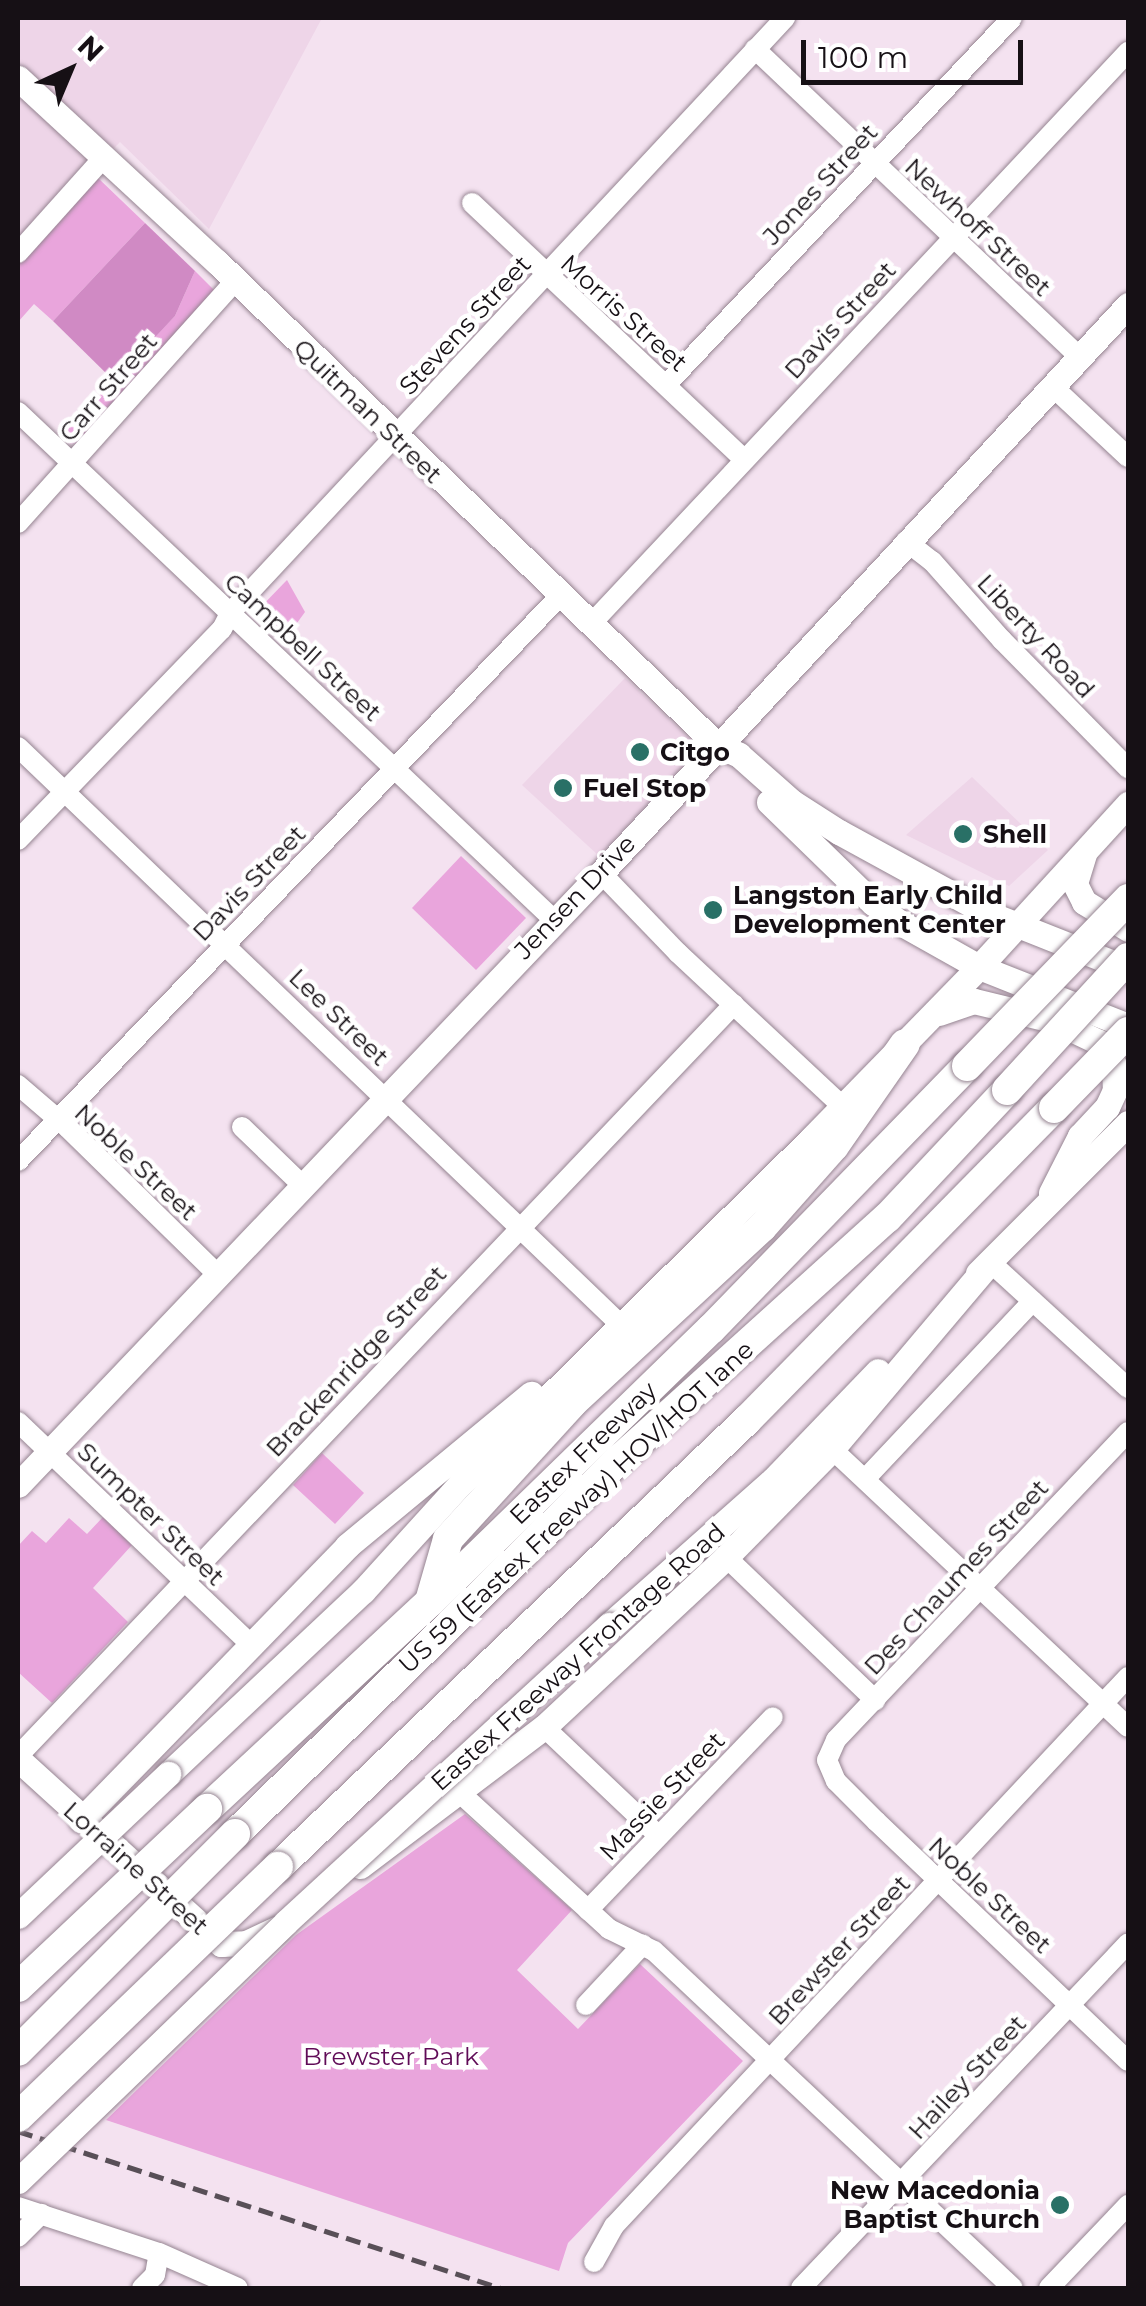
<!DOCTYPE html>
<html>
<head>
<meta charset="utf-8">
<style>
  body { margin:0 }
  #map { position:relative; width:1146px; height:2306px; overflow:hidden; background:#f4e2f0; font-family:Montserrat,sans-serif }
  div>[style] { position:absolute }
  .built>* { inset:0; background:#eed5e8 }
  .green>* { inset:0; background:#e9a5dc }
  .forest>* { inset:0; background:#d08ac4 }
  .roads { filter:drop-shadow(0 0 2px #958491) drop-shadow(0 0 2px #958491) }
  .minor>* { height:20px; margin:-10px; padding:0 10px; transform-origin:10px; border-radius:10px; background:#fff }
  .major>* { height:25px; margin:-12.5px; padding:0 12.5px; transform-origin:12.5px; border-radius:12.5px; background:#fff }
  .highway>* { height:30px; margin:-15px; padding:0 15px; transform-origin:15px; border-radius:15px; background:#fff }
  .rail>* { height:5px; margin-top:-2.5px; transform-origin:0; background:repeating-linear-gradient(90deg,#584f57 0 15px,transparent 0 23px) }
  .bridges { filter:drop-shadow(0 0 2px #958491) drop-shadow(0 0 2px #958491) }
  .major-bridge>* { height:25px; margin:-12.5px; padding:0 12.5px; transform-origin:12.5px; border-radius:12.5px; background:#fff }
  .highway-bridge>* { height:30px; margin:-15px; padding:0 15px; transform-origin:15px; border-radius:15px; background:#fff }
  .dots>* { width:28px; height:28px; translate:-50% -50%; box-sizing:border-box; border:5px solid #fff; border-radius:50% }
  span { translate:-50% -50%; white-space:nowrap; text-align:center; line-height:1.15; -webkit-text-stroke:9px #fff; paint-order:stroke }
  .street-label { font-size:25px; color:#161015 }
  .poi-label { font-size:25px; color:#161015; font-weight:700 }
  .left { translate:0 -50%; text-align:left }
  .right { translate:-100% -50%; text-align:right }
  .park-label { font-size:25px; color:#600b57 }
  .frame { position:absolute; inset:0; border:20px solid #161015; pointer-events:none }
  .north { position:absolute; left:20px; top:20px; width:100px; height:100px; -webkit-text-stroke:8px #fff; paint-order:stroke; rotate:44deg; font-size:28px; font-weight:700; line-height:40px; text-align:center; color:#161015 }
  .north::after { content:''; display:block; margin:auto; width:35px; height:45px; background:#161015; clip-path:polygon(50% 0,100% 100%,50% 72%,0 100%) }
  .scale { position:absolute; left:801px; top:40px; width:222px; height:45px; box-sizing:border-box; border:5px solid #161015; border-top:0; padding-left:12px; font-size:30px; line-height:35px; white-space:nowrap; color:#161015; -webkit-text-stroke:8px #fff; paint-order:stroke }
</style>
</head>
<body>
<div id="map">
  <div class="built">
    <i style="clip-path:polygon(18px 18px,322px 18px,209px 229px,120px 142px,18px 246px)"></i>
    <i style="clip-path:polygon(625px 678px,700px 748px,599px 856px,522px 785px)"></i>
    <i style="clip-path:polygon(972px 777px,1048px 850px,1009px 886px,906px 835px)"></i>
  </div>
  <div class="green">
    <i style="clip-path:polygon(98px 178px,145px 223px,53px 321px,34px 304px,18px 322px,18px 263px)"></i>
    <i style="clip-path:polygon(195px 271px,214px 290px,78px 443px,70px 444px,61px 436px,175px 316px)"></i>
    <i style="clip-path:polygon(287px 580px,305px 612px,284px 641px,255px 613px)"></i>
    <i style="clip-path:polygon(461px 856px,526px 918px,476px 970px,412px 908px)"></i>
    <i style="clip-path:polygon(322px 1453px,364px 1493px,335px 1524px,293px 1485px)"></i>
    <i style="clip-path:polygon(103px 1517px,132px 1545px,93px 1588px,128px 1622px,52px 1703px,18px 1672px,18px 1546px,32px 1531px,46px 1543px,69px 1518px,87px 1534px)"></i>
    <i style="clip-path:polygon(465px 1814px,572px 1910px,517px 1970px,578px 2029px,640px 1964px,743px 2061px,568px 2243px,559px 2271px,106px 2120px,296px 1935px)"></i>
  </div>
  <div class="forest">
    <i style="clip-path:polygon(145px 223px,195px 271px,175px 316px,114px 381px,53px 321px)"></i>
  </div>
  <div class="roads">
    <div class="minor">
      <i style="left:755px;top:49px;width:448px;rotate:43.5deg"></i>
      <i style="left:472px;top:203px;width:374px;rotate:43.3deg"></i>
      <i style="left:18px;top:253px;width:130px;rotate:-48.1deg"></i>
      <i style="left:666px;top:385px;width:504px;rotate:-46.69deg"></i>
      <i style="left:1052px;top:386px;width:104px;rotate:43.1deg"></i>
      <i style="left:18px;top:412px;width:737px;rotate:43.46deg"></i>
      <i style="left:18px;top:523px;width:324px;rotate:-48.1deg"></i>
      <i style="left:906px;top:541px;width:33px;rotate:38deg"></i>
      <i style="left:932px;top:561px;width:106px;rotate:48.5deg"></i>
      <i style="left:1002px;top:640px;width:180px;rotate:45.5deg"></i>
      <i style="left:591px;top:624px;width:785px;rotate:-46.81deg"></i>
      <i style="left:18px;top:747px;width:838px;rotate:43.79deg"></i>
      <i style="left:18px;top:840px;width:293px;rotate:-46deg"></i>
      <i style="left:222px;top:629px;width:18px;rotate:-63deg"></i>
      <i style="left:230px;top:613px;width:814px;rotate:-46.99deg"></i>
      <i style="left:601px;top:873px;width:111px;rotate:46.1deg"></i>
      <i style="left:678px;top:953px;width:224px;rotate:43deg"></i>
      <i style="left:18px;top:1085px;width:66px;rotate:40.7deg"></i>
      <i style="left:68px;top:1128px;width:211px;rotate:44.4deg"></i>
      <i style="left:242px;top:1127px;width:83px;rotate:44deg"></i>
      <i style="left:18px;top:1161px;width:783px;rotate:-46.19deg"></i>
      <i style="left:990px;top:1262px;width:187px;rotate:42.4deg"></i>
      <i style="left:18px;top:1422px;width:320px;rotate:43.7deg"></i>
      <i style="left:1128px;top:1432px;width:424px;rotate:133.5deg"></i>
      <i style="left:836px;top:1740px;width:22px;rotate:114deg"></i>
      <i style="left:827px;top:1760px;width:23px;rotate:67deg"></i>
      <i style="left:836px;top:1781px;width:57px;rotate:45deg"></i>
      <i style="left:876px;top:1821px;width:348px;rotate:43.6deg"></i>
      <i style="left:832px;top:1449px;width:406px;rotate:43.2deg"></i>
      <i style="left:866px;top:1478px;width:243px;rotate:-46.7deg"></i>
      <i style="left:726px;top:1557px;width:207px;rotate:43.8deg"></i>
      <i style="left:544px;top:1727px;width:158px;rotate:43.5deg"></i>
      <i style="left:18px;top:1756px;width:1038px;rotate:-46.4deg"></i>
      <i style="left:459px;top:1792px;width:203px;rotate:42.4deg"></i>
      <i style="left:609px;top:1929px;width:50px;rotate:26.1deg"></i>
      <i style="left:654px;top:1951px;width:492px;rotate:43.2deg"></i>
      <i style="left:588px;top:1910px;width:267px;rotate:-46.2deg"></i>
      <i style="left:586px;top:2005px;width:83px;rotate:-46.9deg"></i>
      <i style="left:18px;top:2207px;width:148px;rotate:18.1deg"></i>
      <i style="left:159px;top:2253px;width:86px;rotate:23.9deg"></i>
      <i style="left:18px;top:2237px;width:33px;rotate:-45deg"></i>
      <i style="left:594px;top:2262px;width:41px;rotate:-60.9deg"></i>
      <i style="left:614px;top:2226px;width:752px;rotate:-46.89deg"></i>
      <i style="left:142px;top:2288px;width:18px;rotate:-45deg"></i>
      <i style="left:155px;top:2275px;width:22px;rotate:-80deg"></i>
      <i style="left:801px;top:2288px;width:475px;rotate:-46.5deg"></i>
      <i style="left:1049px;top:2288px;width:115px;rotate:-46.4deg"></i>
    </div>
    <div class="major">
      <i style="left:18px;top:78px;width:271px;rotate:42.8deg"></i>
      <i style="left:217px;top:262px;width:695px;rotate:44.01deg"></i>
      <i style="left:717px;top:745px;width:24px;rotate:24deg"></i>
      <i style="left:739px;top:755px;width:71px;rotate:41.6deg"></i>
      <i style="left:792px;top:802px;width:56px;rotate:32.6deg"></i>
      <i style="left:839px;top:832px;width:166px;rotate:28.7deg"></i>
      <i style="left:985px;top:912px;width:154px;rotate:21.7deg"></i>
      <i style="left:769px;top:802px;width:145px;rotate:44.2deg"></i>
      <i style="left:873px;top:903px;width:32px;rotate:36deg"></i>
      <i style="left:899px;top:922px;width:92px;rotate:29.4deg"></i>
      <i style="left:979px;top:967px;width:160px;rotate:21.6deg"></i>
      <i style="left:1084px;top:854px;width:31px;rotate:107deg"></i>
      <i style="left:1075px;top:884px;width:20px;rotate:63deg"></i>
      <i style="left:1084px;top:902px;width:52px;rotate:31.5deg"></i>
      <i style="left:939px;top:1013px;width:37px;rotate:-19deg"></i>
      <i style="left:974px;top:1001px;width:80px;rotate:13.7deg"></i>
      <i style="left:1052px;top:1020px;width:52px;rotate:25.1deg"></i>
      <i style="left:1099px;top:1042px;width:27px;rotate:57deg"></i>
      <i style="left:1114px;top:1065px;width:25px;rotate:88deg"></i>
      <i style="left:1115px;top:1090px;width:19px;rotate:115deg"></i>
      <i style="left:1107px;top:1107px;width:40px;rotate:133deg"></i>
      <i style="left:1080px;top:1136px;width:64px;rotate:117deg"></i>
      <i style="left:978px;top:1273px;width:212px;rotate:-45deg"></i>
      <i style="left:18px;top:1485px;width:845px;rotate:-46.39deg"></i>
      <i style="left:601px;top:873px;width:775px;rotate:-47.14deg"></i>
      <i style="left:609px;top:1625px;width:219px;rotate:-41.5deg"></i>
      <i style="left:773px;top:1480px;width:151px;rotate:-46.1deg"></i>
      <i style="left:18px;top:1759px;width:275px;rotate:42.3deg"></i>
      <i style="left:221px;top:1944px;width:25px;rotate:-2deg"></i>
      <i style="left:246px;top:1943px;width:33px;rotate:-25deg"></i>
      <i style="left:168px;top:1774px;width:267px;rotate:-43.2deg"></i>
      <i style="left:363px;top:1591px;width:144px;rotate:-47.8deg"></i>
      <i style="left:460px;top:1484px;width:494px;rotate:-44.5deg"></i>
      <i style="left:812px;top:1138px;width:239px;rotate:-45.7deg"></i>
      <i style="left:979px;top:967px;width:221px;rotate:-47.6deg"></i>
      <i style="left:81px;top:1820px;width:382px;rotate:-45.8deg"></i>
      <i style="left:347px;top:1546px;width:239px;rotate:-39.6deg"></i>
      <i style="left:360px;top:1866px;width:231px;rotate:-37.1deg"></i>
      <i style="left:544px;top:1727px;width:249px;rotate:-43deg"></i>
      <i style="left:726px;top:1557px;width:151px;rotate:-45.5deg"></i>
      <i style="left:832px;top:1449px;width:245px;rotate:-49.8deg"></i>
    </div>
    <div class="highway">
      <i style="left:431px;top:1598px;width:61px;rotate:-73.9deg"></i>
      <i style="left:448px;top:1539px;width:184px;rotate:-47.6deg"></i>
      <i style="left:572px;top:1403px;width:259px;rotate:-42.8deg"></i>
      <i style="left:762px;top:1227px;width:108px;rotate:-48.4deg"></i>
      <i style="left:834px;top:1146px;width:124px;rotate:-55.2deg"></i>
      <i style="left:207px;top:1809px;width:304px;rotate:-42.9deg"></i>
      <i style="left:430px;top:1602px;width:392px;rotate:-44.2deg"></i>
      <i style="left:711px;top:1329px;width:367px;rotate:-45.8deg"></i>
      <i style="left:235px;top:1834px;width:539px;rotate:-44.25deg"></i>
      <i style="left:621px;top:1458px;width:358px;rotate:-42.1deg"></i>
      <i style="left:887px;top:1218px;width:175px;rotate:-46.8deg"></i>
      <i style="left:278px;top:1867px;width:648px;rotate:-43.62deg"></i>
      <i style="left:747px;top:1420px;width:438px;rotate:-45.5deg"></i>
    </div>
  </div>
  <div class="rail">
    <i style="left:18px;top:2131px;width:508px;rotate:18.01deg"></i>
  </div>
  <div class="bridges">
    <div class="major-bridge">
      <i style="left:18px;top:1916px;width:207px;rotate:-43.4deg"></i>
      <i style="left:18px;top:2181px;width:373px;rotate:-44deg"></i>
      <i style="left:286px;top:1922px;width:439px;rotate:-42.6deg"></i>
    </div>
    <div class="highway-bridge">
      <i style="left:967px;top:1066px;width:232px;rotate:-46deg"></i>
      <i style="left:1007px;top:1090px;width:179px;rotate:-47.5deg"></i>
      <i style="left:1054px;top:1108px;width:106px;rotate:-45.8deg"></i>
      <i style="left:18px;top:1987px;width:260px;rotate:-43.3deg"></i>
      <i style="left:18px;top:2051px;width:307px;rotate:-45deg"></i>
      <i style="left:18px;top:2117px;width:361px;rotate:-43.9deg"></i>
    </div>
  </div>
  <div class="dots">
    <i style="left:640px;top:752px;background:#297066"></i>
    <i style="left:563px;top:788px;background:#297066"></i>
    <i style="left:963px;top:834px;background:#297066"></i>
    <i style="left:713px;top:910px;background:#297066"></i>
    <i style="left:1060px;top:2205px;background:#297066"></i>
  </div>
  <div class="street-label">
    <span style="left:820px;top:184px;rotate:-47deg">Jones Street</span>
    <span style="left:978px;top:227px;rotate:43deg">Newhoff Street</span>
    <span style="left:624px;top:313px;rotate:42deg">Morris Street</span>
    <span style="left:840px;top:320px;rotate:-47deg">Davis Street</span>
    <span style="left:465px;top:325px;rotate:-47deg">Stevens Street</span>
    <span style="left:108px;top:387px;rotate:-49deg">Carr Street</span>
    <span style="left:368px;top:411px;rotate:44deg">Quitman Street</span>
    <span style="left:1036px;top:636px;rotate:47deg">Liberty Road</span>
    <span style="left:303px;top:647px;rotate:43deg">Campbell Street</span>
    <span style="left:249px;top:883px;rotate:-46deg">Davis Street</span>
    <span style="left:575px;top:897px;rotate:-46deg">Jensen Drive</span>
    <span style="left:339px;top:1017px;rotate:44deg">Lee Street</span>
    <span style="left:136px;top:1162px;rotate:43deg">Noble Street</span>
    <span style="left:356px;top:1361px;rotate:-47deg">Brackenridge Street</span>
    <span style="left:583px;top:1453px;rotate:-44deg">Eastex Freeway</span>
    <span style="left:576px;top:1507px;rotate:-43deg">US 59 (Eastex Freeway) HOV/HOT lane</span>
    <span style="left:151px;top:1514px;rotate:44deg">Sumpter Street</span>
    <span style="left:956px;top:1577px;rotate:-47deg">Des Chaumes Street</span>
    <span style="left:578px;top:1657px;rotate:-42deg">Eastex Freeway Frontage Road</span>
    <span style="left:662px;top:1796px;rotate:-46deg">Massie Street</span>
    <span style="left:136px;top:1868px;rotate:42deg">Lorraine Street</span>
    <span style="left:990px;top:1895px;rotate:43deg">Noble Street</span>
    <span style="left:839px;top:1950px;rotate:-47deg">Brewster Street</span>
    <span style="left:967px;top:2077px;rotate:-47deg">Hailey Street</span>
  </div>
  <div class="poi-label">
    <span class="left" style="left:660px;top:752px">Citgo</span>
    <span class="left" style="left:583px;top:788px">Fuel Stop</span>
    <span class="left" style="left:983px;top:834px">Shell</span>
    <span class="left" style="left:733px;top:910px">Langston Early Child<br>Development Center</span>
    <span class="right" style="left:1040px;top:2205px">New Macedonia<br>Baptist Church</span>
  </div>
  <div class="park-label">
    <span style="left:391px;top:2056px">Brewster Park</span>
  </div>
  <div class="frame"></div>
  <div class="north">N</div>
  <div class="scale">100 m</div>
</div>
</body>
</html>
